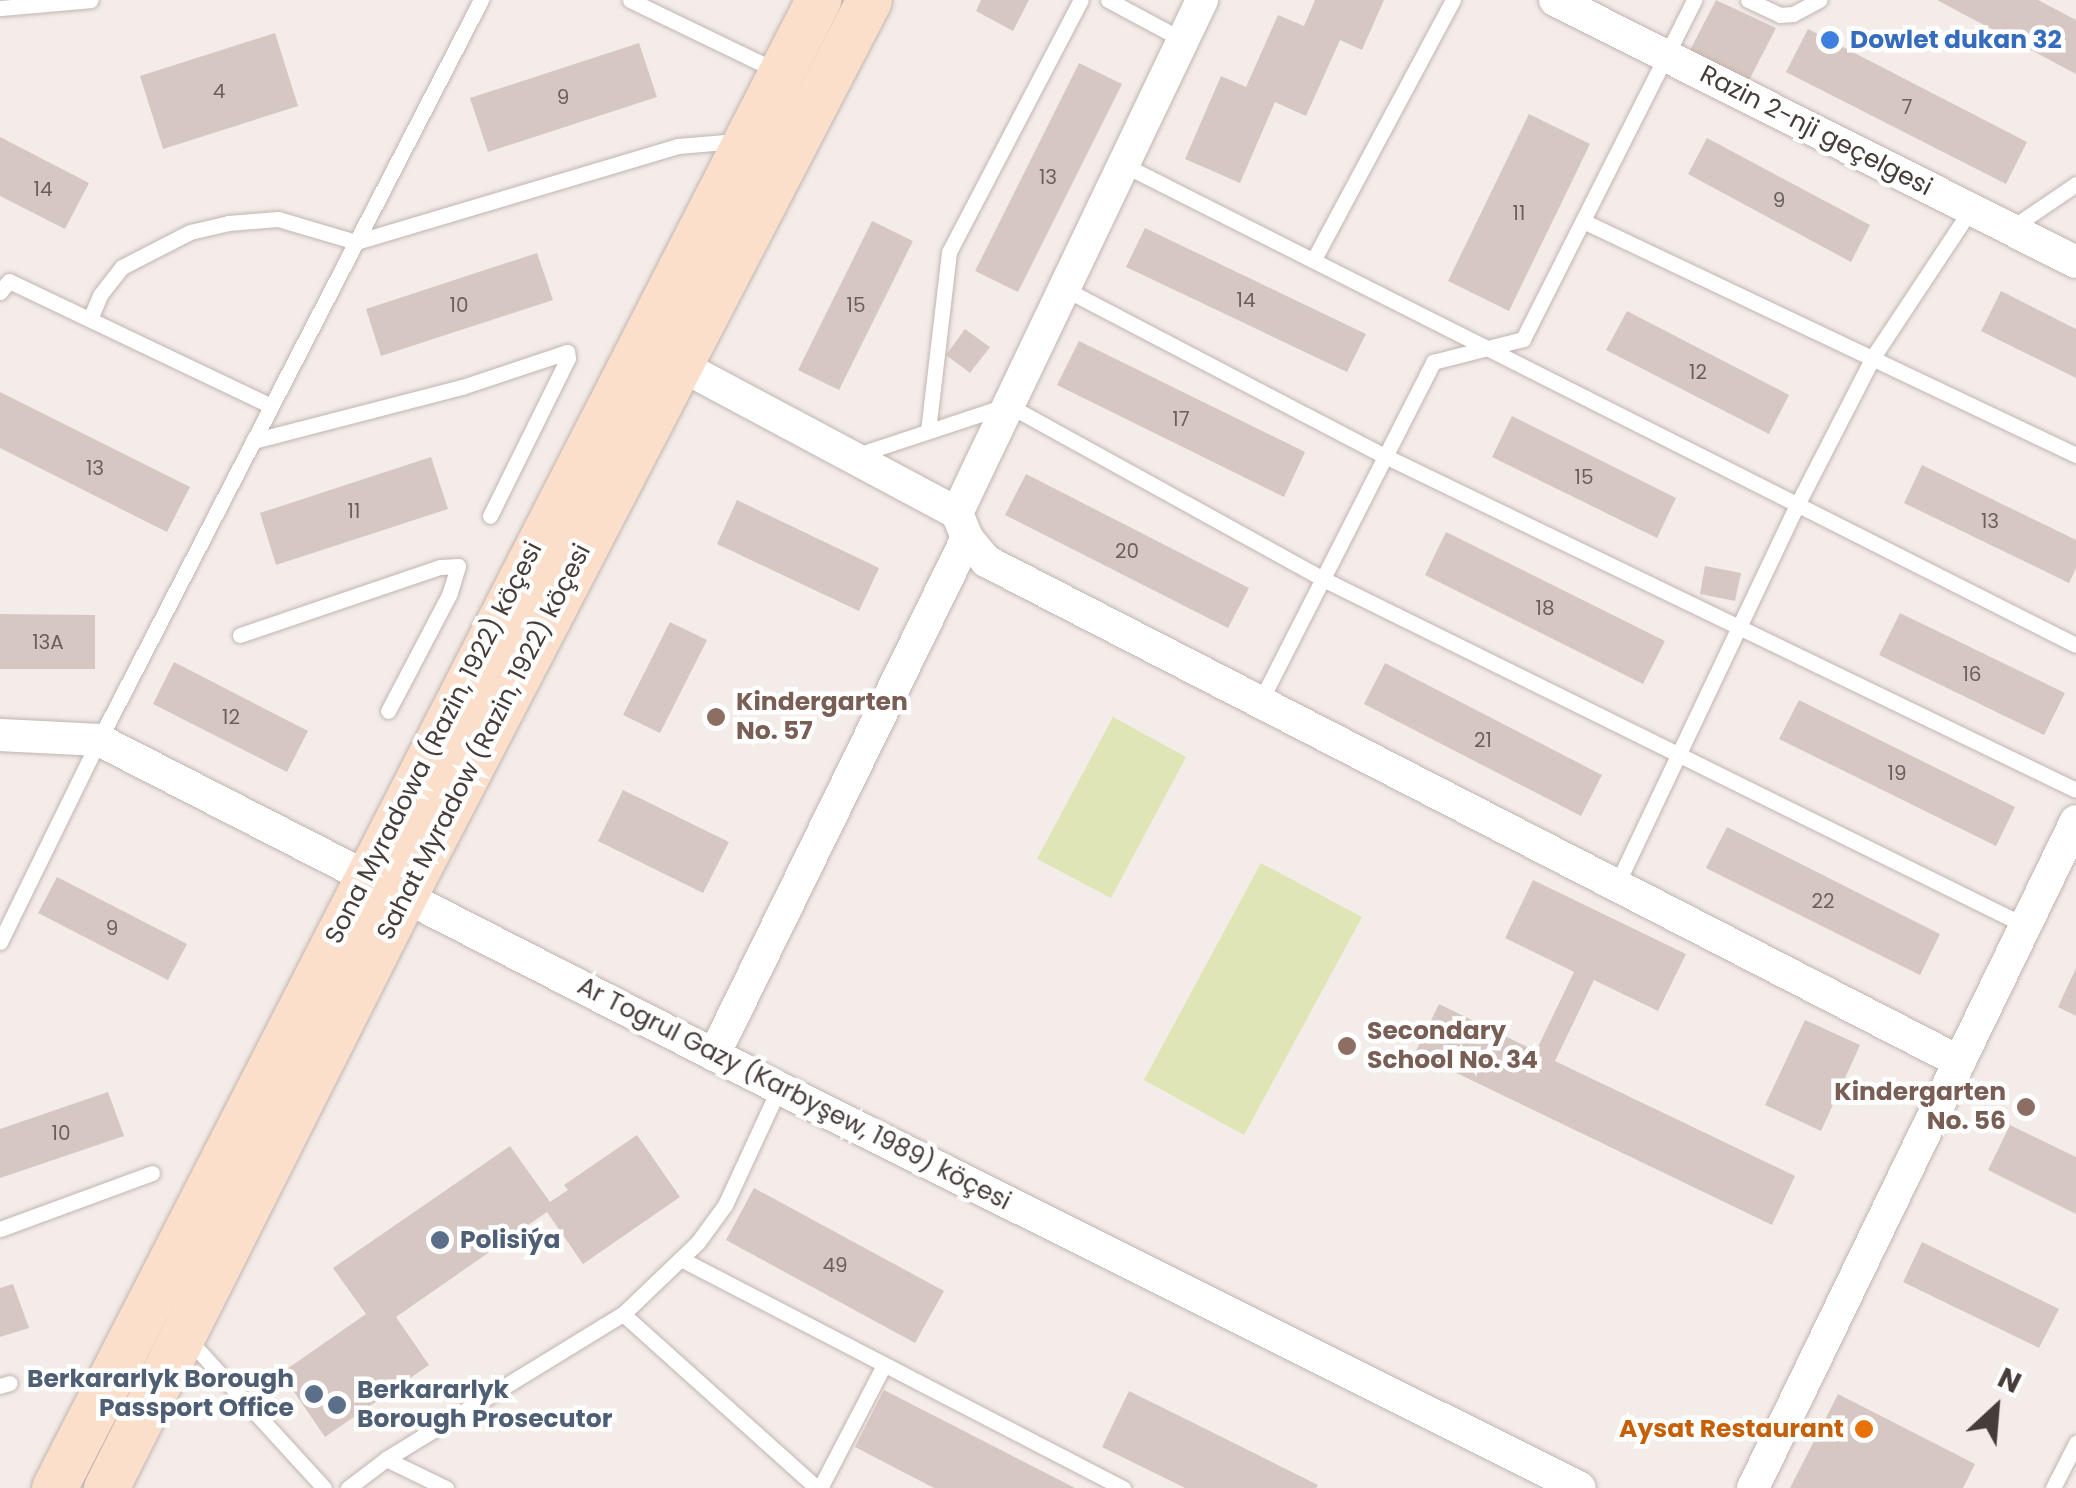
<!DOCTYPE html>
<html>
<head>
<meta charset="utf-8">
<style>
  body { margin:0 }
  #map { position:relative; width:2076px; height:1488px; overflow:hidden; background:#f3ece9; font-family:Poppins,sans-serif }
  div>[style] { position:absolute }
  .green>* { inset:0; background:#dfe5b4 }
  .building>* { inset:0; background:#d7c7c2 }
  .roads { filter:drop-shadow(0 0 2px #c1b5af) drop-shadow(0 0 2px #c1b5af) }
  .service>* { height:15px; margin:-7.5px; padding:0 7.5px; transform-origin:7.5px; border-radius:7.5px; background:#fff }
  .minor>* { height:32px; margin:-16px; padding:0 16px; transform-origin:16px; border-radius:16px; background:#fff }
  .secondary>* { height:45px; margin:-22.5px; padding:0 22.5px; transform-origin:22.5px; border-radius:22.5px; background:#fbdfcb }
  .dots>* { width:28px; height:28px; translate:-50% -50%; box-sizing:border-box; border:5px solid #fff; border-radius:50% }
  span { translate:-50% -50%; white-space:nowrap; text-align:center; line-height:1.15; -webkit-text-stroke:9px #fff; paint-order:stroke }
  .number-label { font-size:20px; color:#6a5f5a }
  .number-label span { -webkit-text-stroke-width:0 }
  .shop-label { font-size:25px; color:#366cbe; font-weight:700 }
  .left { translate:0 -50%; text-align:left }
  .street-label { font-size:25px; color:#463c38 }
  .education-label { font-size:25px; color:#785e54; font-weight:700 }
  .right { translate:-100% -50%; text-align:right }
  .service-label { font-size:25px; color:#4e5e75; font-weight:700 }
  .food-label { font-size:25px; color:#c56008; font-weight:700 }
  .north { position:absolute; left:1946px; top:1358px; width:100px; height:100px; -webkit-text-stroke:8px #fff; paint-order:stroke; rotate:26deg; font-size:28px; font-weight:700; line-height:40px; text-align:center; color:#463c38 }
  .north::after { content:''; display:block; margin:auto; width:35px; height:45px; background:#463c38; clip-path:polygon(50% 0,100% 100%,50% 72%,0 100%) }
</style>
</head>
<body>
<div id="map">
  <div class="green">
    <i style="clip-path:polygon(1113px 717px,1186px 757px,1111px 898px,1037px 859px)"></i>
    <i style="clip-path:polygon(1261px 863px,1362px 917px,1244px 1135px,1144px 1080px)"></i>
  </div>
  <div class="building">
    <i style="clip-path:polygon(981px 0,1029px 0,1013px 31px,976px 11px)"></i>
    <i style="clip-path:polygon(1315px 0,1384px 0,1362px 50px,1340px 40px,1306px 116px,1275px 102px,1240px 183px,1185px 159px,1221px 76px,1246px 87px,1278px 15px,1304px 26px)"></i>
    <i style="clip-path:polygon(1716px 0,1776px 28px,1745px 88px,1686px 58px)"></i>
    <i style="clip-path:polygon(1937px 0,2038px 0,2076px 20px,2076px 74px)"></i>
    <i style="clip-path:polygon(1808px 29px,2027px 142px,2006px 184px,1786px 72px)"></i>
    <i style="clip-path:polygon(275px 33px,298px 106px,163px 149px,140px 76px)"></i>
    <i style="clip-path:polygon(639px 43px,657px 97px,488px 152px,470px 98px)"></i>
    <i style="clip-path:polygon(1079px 63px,1122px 84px,1018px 292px,975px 271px)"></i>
    <i style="clip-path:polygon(1529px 114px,1590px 144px,1509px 311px,1448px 281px)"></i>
    <i style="clip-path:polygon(0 137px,89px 183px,65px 229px,0 196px)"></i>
    <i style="clip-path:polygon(1707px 138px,1870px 225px,1851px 262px,1688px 174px)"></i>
    <i style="clip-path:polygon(872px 221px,913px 241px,839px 390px,798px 370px)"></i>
    <i style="clip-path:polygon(1145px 228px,1366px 334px,1347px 372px,1126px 267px)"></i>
    <i style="clip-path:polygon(537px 253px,553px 300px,381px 356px,366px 309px)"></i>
    <i style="clip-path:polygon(2001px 291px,2076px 329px,2076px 378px,1981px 331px)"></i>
    <i style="clip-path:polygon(1627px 311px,1789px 395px,1769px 434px,1606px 350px)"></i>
    <i style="clip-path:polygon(965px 329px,990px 347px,970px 373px,946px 355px)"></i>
    <i style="clip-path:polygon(1079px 341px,1305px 452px,1284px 497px,1057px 385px)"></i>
    <i style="clip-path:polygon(0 392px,190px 487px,167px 532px,0 448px)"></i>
    <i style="clip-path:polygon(1512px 416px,1676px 498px,1657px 538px,1492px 457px)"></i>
    <i style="clip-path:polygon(431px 457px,448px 509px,276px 565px,260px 513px)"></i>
    <i style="clip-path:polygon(1922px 465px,2076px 540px,2076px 568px,2069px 583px,1904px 503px)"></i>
    <i style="clip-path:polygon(1026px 474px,1249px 588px,1228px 628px,1005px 515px)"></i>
    <i style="clip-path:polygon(737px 500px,879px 568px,859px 611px,717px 544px)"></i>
    <i style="clip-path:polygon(1446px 532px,1665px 641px,1643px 684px,1425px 575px)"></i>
    <i style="clip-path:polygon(1705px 566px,1741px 573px,1735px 601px,1700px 594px)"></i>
    <i style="clip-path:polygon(1900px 613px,2065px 693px,2044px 735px,1879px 655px)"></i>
    <i style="clip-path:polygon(0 614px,95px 615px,95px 669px,0 669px)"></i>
    <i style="clip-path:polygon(670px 622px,707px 640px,660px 733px,623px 715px)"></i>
    <i style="clip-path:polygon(174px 662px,308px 731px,287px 772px,153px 704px)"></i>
    <i style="clip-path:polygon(1385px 663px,1602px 775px,1581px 816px,1364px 704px)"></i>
    <i style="clip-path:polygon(1799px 700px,2015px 807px,1996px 846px,1779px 739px)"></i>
    <i style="clip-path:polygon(623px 790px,729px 842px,703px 893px,598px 841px)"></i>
    <i style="clip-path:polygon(1727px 827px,1940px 934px,1920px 975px,1706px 868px)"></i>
    <i style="clip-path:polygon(57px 877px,187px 944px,168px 980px,38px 913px)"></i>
    <i style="clip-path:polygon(1533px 880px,1686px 954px,1658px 1011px,1594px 980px,1555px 1061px,1795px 1176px,1772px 1225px,1415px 1053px,1439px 1004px,1536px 1051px,1574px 972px,1505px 938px)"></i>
    <i style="clip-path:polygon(2076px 968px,2076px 1016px,2058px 1007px)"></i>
    <i style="clip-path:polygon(1805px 1020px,1860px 1045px,1821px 1131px,1765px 1105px)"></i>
    <i style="clip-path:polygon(108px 1092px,124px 1136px,0 1178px,0 1129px)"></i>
    <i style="clip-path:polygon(2010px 1125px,2076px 1157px,2076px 1214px,1988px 1170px)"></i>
    <i style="clip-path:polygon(637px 1135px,680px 1197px,583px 1264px,547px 1212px,396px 1317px,429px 1365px,325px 1437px,281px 1373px,366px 1314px,333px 1268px,510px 1146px,550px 1202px,568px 1190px,564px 1185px)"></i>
    <i style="clip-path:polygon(754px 1188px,944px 1291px,915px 1343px,726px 1240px)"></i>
    <i style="clip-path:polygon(1922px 1242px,2059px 1309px,2039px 1348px,1903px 1282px)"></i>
    <i style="clip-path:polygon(13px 1284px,29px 1328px,0 1337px,0 1288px)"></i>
    <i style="clip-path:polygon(884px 1390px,1075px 1488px,934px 1488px,855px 1447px)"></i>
    <i style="clip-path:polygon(1129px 1391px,1318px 1485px,1316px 1488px,1185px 1488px,1102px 1447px)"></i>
    <i style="clip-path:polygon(1838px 1394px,1975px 1464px,1963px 1488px,1790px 1488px)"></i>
  </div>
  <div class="roads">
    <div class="service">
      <i style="left:630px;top:0;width:161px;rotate:25.8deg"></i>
      <i style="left:1108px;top:0;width:85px;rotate:28.1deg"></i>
      <i style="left:1748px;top:0;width:35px;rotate:25deg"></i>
      <i style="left:1780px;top:15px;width:13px;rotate:-4deg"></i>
      <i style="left:1793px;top:14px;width:30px;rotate:-28deg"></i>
      <i style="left:0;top:8px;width:91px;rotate:-5deg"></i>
      <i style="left:1122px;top:164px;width:1068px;rotate:26.76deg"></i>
      <i style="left:1583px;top:221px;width:546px;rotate:25.39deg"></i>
      <i style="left:2010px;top:229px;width:80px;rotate:-34.3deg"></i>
      <i style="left:1314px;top:259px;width:294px;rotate:-61.8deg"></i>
      <i style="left:1063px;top:288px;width:363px;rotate:27.6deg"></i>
      <i style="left:1385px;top:456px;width:767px;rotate:25.8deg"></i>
      <i style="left:0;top:292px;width:14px;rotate:-51deg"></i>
      <i style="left:9px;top:281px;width:290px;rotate:25.5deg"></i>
      <i style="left:90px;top:319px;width:26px;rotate:-67deg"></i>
      <i style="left:100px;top:295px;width:36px;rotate:-52deg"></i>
      <i style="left:122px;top:267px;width:76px;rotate:-27.2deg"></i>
      <i style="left:190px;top:232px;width:39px;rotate:-13deg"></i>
      <i style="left:228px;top:223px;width:50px;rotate:-4.6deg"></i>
      <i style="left:278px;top:219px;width:81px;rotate:16.4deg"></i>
      <i style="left:356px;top:242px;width:336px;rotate:-16.6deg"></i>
      <i style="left:678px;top:146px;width:59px;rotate:-4.8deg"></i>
      <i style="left:928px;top:431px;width:180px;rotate:-83.3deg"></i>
      <i style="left:949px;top:252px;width:284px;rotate:-62.4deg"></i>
      <i style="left:253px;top:441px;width:216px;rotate:-14.5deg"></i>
      <i style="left:462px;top:387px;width:111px;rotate:-18.4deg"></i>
      <i style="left:567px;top:352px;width:6px;rotate:81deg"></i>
      <i style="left:568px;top:358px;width:176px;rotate:116.3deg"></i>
      <i style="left:854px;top:456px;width:162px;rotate:-18.3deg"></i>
      <i style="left:1008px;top:405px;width:360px;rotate:28.9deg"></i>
      <i style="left:1323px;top:579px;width:784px;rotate:26.27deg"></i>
      <i style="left:240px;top:635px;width:211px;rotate:-18.8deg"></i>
      <i style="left:440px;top:567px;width:18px;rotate:-3deg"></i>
      <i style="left:458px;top:566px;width:28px;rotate:107deg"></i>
      <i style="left:450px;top:593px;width:133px;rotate:117.7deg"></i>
      <i style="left:1259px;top:704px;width:384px;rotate:-63deg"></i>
      <i style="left:1433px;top:362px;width:93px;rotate:-14.3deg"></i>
      <i style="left:1523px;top:339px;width:380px;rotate:-63.2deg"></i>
      <i style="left:1616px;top:886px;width:424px;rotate:-64.6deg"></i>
      <i style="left:1798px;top:503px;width:164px;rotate:-62.8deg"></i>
      <i style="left:1873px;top:357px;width:178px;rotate:-56.5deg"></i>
      <i style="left:0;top:942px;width:225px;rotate:-63.9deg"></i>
      <i style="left:99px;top:740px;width:833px;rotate:-62.7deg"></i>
      <i style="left:0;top:1229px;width:162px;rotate:-20.2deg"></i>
      <i style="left:681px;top:1259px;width:498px;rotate:27.4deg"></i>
      <i style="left:623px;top:1314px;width:261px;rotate:41.9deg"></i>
      <i style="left:189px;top:1340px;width:200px;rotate:47.6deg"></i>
      <i style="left:0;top:1386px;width:10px;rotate:-17deg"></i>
      <i style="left:386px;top:1459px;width:67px;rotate:25.8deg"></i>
      <i style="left:348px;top:1488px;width:48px;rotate:-37.3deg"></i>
      <i style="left:386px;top:1459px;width:278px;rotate:-31.5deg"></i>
      <i style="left:623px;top:1314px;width:104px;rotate:-43.8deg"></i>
      <i style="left:698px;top:1242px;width:46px;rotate:-53.9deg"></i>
      <i style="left:725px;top:1205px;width:129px;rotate:-65.2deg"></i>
      <i style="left:820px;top:1488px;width:136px;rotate:-62.5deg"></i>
      <i style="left:2053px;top:1488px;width:51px;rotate:-62.9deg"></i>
    </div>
    <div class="minor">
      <i style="left:1555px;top:0;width:583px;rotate:26.7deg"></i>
      <i style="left:678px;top:364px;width:316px;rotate:28.1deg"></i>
      <i style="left:957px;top:513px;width:27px;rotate:68deg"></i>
      <i style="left:967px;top:538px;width:30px;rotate:50deg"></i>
      <i style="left:986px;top:561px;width:1095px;rotate:27.22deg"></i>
      <i style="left:957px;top:513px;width:569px;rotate:-64.47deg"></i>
      <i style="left:0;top:735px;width:99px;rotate:2.9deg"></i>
      <i style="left:99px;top:740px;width:764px;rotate:27.1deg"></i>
      <i style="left:779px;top:1088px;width:895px;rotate:26.54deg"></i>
      <i style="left:714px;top:1055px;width:576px;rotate:-63.92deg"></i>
      <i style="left:1753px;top:1488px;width:741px;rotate:-64.16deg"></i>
    </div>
    <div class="secondary">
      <i style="left:54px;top:1488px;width:1673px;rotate:-62.82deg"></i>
      <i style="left:106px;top:1488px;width:663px;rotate:-63.28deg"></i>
      <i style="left:404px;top:896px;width:1009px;rotate:-62.57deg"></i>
    </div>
  </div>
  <div class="dots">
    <i style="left:1830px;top:40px;background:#3f7fe0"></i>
    <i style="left:716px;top:717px;background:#8d6e63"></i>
    <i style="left:1347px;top:1046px;background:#8d6e63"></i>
    <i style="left:2026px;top:1107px;background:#8d6e63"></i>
    <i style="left:440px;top:1240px;background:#5c6f8a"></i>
    <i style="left:314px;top:1394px;background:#5c6f8a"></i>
    <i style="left:337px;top:1405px;background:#5c6f8a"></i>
    <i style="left:1864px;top:1429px;background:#e8710a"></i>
  </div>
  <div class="number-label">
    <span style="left:219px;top:91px">4</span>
    <span style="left:563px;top:97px">9</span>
    <span style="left:1907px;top:107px">7</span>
    <span style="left:1048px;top:177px">13</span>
    <span style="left:43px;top:189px">14</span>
    <span style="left:1779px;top:200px">9</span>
    <span style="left:1519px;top:213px">11</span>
    <span style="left:1246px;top:300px">14</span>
    <span style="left:459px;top:305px">10</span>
    <span style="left:856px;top:305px">15</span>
    <span style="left:1698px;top:372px">12</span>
    <span style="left:1181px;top:419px">17</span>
    <span style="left:95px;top:468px">13</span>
    <span style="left:1584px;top:477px">15</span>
    <span style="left:354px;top:511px">11</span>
    <span style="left:1990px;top:521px">13</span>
    <span style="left:1127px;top:551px">20</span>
    <span style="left:1545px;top:608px">18</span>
    <span style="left:48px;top:642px">13A</span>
    <span style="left:1972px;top:674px">16</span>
    <span style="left:231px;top:717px">12</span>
    <span style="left:1483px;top:740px">21</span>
    <span style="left:1897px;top:773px">19</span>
    <span style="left:1823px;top:901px">22</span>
    <span style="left:112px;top:928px">9</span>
    <span style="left:61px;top:1133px">10</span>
    <span style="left:835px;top:1265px">49</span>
  </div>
  <div class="shop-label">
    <span class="left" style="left:1850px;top:40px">Dowlet dukan 32</span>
  </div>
  <div class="street-label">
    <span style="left:1816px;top:131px;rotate:27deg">Razin 2-nji geçelgesi</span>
    <span style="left:484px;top:742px;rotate:-63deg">Sahat Myradow (Razin, 1922) köçesi</span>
    <span style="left:434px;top:743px;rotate:-63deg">Sona Myradowa (Razin, 1922) köçesi</span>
    <span style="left:794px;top:1094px;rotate:27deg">Ar Togrul Gazy (Karbyşew, 1989) köçesi</span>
  </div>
  <div class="education-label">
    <span class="left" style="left:736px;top:717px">Kindergarten<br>No. 57</span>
    <span class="left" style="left:1367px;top:1046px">Secondary<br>School No. 34</span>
    <span class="right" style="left:2006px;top:1107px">Kindergarten<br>No. 56</span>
  </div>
  <div class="service-label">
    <span class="left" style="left:460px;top:1240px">Polisiýa</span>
    <span class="right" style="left:294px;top:1394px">Berkararlyk Borough<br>Passport Office</span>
    <span class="left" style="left:357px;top:1405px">Berkararlyk<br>Borough Prosecutor</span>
  </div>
  <div class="food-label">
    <span class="right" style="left:1844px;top:1429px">Aysat Restaurant</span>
  </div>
  <div class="north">N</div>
</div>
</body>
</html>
